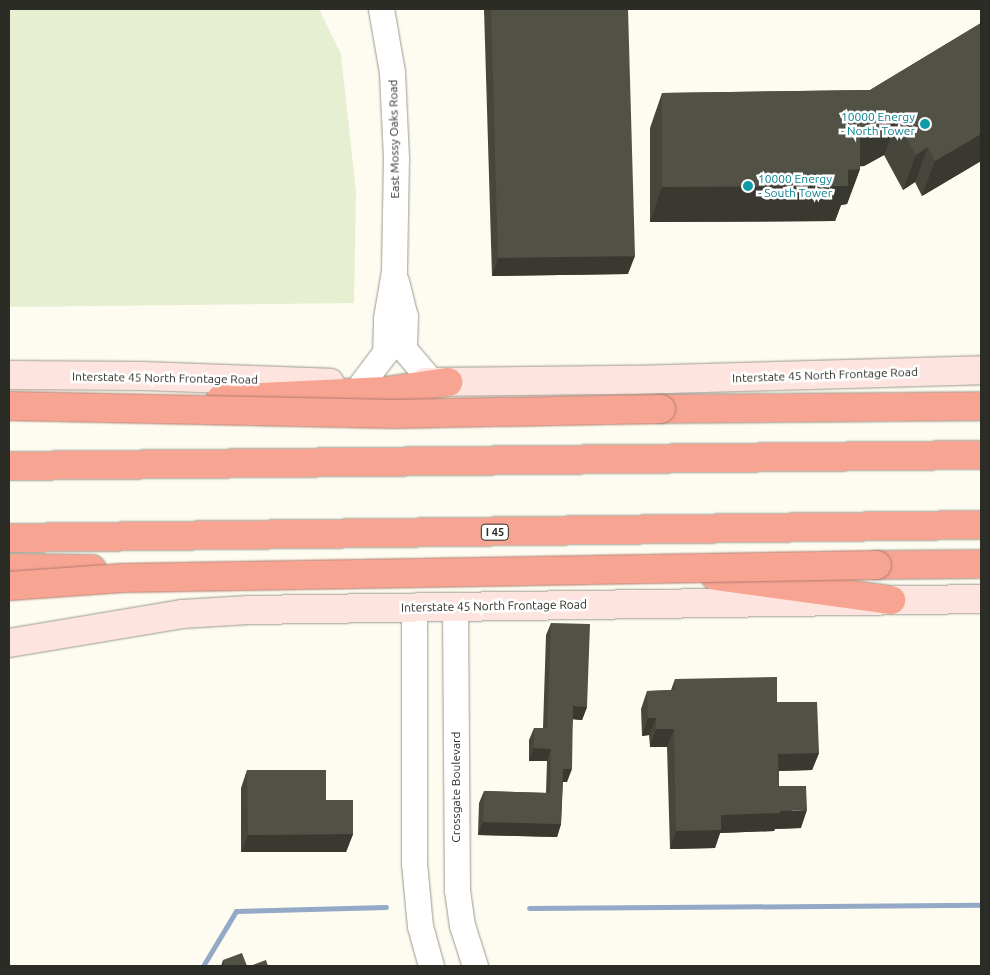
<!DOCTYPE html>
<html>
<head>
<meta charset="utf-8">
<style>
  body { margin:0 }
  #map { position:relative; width:990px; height:975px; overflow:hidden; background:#fefcf0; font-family:Ubuntu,sans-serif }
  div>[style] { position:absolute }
  .green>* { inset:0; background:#e7efd3 }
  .stream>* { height:5px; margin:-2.5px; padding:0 2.5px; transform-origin:2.5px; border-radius:2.5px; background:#93a9c6 }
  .roads { filter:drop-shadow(0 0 1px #9b998e) drop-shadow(0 0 1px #9b998e) }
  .tertiary>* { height:25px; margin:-12.5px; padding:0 12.5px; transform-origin:12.5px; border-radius:12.5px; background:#fff }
  .secondary>* { height:28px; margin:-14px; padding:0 14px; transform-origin:14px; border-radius:14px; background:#fde4df }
  .motorway>* { height:28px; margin:-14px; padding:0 14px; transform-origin:14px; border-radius:14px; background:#f7a493 }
  .bridges { filter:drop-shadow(0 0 1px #b07a6d) drop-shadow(0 0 1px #b07a6d) }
  .motorway-bridge>* { height:28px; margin:-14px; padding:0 14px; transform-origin:14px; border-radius:14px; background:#f7a493 }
  .wall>* { inset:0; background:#47463c }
  .shaded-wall>* { inset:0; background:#393931 }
  .building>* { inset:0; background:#525146 }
  .dots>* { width:14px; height:14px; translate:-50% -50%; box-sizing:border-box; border:2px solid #fff; border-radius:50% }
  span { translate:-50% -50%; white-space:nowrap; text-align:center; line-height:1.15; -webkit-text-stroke:5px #fff; paint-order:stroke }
  .shield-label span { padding:1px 4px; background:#fff; border:1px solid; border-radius:4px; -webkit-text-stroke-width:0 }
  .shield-label { font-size:11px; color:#2c2c27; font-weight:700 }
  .culture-label { font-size:12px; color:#0d838f }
  .right { translate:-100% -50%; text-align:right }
  .left { translate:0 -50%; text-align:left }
  .street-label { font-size:12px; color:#2c2c27 }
  .frame { position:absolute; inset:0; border:10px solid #2c2c27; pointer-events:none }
</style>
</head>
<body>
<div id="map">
  <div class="green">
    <i style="clip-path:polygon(9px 9px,319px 9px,341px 54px,356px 192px,354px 303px,9px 307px)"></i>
  </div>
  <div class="stream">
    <i style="left:529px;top:908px;width:452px;rotate:-0.4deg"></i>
    <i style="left:203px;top:966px;width:64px;rotate:-59deg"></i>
    <i style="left:236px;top:911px;width:150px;rotate:-1.5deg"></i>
  </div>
  <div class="roads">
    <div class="tertiary">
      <i style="left:396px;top:281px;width:36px;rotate:76deg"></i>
      <i style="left:405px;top:316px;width:33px;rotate:92deg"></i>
      <i style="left:404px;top:349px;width:43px;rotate:49.7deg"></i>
      <i style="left:362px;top:383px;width:38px;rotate:-53deg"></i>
      <i style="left:385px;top:353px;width:35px;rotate:-88deg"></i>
      <i style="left:386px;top:318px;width:48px;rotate:-80.3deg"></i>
      <i style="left:394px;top:271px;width:113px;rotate:-89deg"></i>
      <i style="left:396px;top:158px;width:86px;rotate:-92.7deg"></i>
      <i style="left:392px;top:72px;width:64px;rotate:-99.9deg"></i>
      <i style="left:414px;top:606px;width:257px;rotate:90deg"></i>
      <i style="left:414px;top:863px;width:63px;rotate:84.6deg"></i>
      <i style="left:420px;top:926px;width:41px;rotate:74.6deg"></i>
      <i style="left:455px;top:606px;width:284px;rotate:89.6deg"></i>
      <i style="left:457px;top:890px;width:35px;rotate:82deg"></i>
      <i style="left:462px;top:925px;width:43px;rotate:72.4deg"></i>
    </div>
    <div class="secondary">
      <i style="left:9px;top:375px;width:134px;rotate:0.4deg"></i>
      <i style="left:143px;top:376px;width:187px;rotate:2.1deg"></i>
      <i style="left:425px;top:382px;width:208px;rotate:-0.6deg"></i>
      <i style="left:633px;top:380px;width:348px;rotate:-1.6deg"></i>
      <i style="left:9px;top:643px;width:175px;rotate:-9.5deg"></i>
      <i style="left:182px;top:614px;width:67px;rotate:-3.4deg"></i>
      <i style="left:249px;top:610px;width:732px;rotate:-0.86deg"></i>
    </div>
    <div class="motorway">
      <i style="left:221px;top:399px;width:164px;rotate:-2.8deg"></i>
      <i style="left:385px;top:391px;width:64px;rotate:-8.1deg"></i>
      <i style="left:661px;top:409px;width:320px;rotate:-0.5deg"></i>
      <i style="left:9px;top:466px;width:972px;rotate:-0.65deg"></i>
      <i style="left:9px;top:538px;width:972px;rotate:-0.77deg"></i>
      <i style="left:877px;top:565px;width:104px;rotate:-0.6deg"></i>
      <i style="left:9px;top:568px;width:83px;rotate:0.7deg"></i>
      <i style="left:715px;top:576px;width:178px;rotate:7.8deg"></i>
    </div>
  </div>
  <div class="bridges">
    <div class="motorway-bridge">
      <i style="left:9px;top:406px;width:386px;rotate:1.2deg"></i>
      <i style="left:395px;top:414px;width:266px;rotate:-1.1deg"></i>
      <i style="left:9px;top:586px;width:114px;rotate:-4deg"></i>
      <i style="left:123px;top:578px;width:754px;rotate:-0.99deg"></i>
    </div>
  </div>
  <div class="wall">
    <i style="clip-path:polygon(484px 9px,628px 9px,628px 274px,492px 276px)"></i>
    <i style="clip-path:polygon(981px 23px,981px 161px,922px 196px,915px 182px,903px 190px,884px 155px,864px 166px,860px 166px,860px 169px,847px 204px,841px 205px,835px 221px,650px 222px,650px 128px,662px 93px,870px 90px)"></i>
    <i style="clip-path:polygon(551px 623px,587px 707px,582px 720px,573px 719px,567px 782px,563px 782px,561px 824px,557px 837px,478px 835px,479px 803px,484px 791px,546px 793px,547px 761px,529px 761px,529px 740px,534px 728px,543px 728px,546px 635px)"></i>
    <i style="clip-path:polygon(675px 679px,777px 702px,819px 753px,812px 770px,779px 771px,779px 786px,801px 828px,775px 829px,774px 831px,720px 833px,715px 848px,670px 849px,667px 747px,650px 747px,649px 735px,642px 736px,641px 709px,647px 691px,671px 690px)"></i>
    <i style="clip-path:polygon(247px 770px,326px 800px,353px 834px,346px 852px,241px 852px,241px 788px)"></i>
    <i style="clip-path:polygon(223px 960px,247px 966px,221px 966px)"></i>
  </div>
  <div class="shaded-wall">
    <i style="clip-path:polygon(897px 120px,884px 155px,864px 166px,847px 168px,860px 133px)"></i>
    <i style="clip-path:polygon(981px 134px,981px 161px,922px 196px,935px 161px)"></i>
    <i style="clip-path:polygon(928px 147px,915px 182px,903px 190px,916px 155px)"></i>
    <i style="clip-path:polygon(860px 169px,847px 204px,841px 205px,835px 221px,650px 222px,662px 187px)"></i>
    <i style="clip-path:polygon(635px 256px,628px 274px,492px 276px,498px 258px)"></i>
    <i style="clip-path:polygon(573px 706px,587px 707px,582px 720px,569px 719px)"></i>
    <i style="clip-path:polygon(648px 718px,656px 718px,649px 735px,642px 736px)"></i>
    <i style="clip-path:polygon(656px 729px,674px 729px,667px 747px,650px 747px)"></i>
    <i style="clip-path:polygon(534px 748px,551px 749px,547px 761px,529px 761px)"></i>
    <i style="clip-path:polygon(819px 753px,812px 770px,772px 771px,778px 754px)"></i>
    <i style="clip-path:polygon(563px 769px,572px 769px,567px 782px,559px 782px)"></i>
    <i style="clip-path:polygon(807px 810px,801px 828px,775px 829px,774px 831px,720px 833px,715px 848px,670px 849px,676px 831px,721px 815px,780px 811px)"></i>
    <i style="clip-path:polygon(483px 822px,561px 824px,557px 837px,478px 835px)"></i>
    <i style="clip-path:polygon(353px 834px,346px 852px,241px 852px,248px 835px)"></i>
  </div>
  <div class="building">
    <i style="clip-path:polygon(491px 9px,628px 9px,635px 256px,498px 258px)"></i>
    <i style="clip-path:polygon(981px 23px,981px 134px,935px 161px,928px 147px,916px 155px,897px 120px,876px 130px,860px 133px,860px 169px,848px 170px,848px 186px,662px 187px,662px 93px,870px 90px)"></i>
    <i style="clip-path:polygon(551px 623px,590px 624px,587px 707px,573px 706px,572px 769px,563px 769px,561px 824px,483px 822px,484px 791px,550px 793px,551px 749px,534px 748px,534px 728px,547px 728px)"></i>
    <i style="clip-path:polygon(777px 677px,777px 702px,817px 702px,819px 753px,778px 754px,779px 786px,806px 786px,807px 810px,780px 811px,780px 813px,721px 815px,721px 830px,676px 831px,674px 729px,656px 729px,656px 718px,648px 718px,647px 691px,675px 690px,675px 679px)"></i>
    <i style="clip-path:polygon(247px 770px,326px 770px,326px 800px,353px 800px,353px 834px,248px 835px)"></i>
    <i style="clip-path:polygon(242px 953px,247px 966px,225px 966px,223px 960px)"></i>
    <i style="clip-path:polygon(266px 960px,268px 966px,250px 966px)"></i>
  </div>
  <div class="dots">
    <i style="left:925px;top:124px;background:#0f9aa8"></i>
    <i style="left:748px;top:186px;background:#0f9aa8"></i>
  </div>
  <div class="shield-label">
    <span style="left:495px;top:532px">I 45</span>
  </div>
  <div class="culture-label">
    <span class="right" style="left:915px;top:124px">10000 Energy<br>- North Tower</span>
    <span class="left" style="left:758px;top:186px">10000 Energy<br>- South Tower</span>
  </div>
  <div class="street-label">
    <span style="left:394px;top:139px;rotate:-91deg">East Mossy Oaks Road</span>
    <span style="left:825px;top:375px;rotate:-2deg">Interstate 45 North Frontage Road</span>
    <span style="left:165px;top:378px;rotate:1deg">Interstate 45 North Frontage Road</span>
    <span style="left:494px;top:606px;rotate:-1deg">Interstate 45 North Frontage Road</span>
    <span style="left:456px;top:787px;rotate:-90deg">Crossgate Boulevard</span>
  </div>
  <div class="frame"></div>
</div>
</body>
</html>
